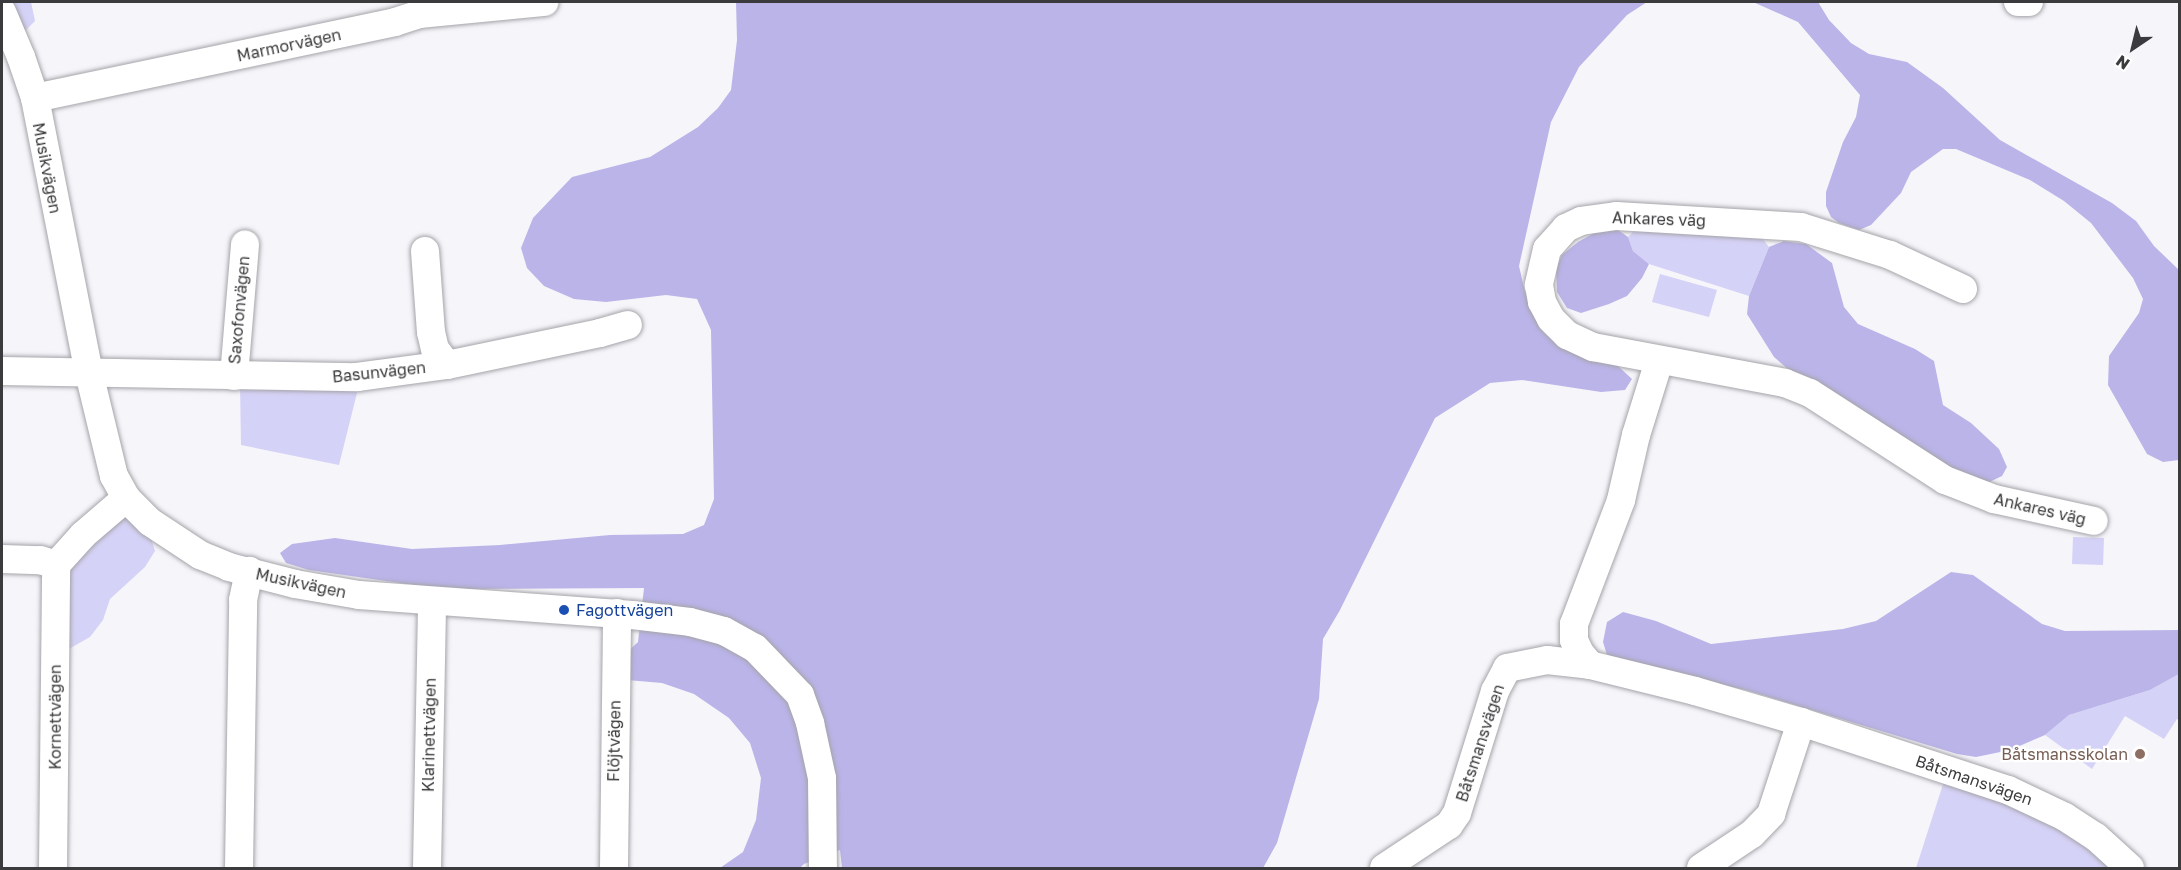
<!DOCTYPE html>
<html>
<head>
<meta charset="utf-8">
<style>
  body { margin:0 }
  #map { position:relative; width:2181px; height:870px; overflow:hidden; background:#f6f5fa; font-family:"Golos Text",sans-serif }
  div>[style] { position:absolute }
  .green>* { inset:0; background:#d5d2f7 }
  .forest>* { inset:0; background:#bab4e9 }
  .roads { filter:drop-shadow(0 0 2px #a5a4a9) drop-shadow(0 0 2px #a5a4a9) }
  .minor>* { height:28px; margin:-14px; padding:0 14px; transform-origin:14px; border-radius:14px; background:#fff }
  .dots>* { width:16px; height:16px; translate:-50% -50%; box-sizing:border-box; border:3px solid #fff; border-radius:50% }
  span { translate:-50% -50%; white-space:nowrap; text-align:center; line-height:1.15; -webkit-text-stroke:4.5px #fff; paint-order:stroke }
  .street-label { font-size:16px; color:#3b3b3d }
  .transit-label { font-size:16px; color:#164399 }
  .left { translate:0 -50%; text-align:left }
  .education-label { font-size:16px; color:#785e54 }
  .right { translate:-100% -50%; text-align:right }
  .frame { position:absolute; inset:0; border:3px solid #3b3b3d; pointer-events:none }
  .north { position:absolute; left:2103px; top:18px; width:60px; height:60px; -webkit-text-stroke:4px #fff; paint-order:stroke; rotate:215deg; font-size:16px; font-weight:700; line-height:24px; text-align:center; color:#3b3b3d }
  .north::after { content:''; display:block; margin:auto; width:21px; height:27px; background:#3b3b3d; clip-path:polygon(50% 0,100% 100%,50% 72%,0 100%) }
</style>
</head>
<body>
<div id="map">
  <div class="green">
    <i style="clip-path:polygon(11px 2px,31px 2px,35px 21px,25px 31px)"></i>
    <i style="clip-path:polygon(1636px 229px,1758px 233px,1769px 247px,1749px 296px,1649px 264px,1633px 251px,1628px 237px)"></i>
    <i style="clip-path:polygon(1660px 274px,1717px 290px,1709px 317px,1652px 302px)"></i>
    <i style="clip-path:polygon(240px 384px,358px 389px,339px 465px,241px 445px)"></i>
    <i style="clip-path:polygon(129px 516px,150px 535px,155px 551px,145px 567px,110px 599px,103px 620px,90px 637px,67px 650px,67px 564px,120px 519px)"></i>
    <i style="clip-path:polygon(2073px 537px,2104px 538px,2103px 565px,2072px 564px)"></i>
    <i style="clip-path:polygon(2179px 674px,2179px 720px,2177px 719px,2164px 739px,2125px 716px,2092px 769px,2045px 735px,2069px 715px,2150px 690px)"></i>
    <i style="clip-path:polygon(1945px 778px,2026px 807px,2122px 868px,1916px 868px)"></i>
  </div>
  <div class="forest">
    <i style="clip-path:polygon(736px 2px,1647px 2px,1627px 15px,1579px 67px,1551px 122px,1519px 266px,1525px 292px,1544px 333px,1566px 348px,1618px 366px,1632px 379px,1625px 390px,1601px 392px,1522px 380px,1490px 383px,1435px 418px,1340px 610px,1323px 639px,1319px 699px,1277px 843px,1263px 868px,842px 868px,840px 850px,804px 864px,800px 868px,720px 868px,743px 852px,756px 820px,761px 778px,750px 743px,729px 718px,694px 694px,662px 683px,627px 680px,622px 657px,638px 642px,644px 588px,442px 589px,309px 570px,286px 563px,280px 553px,292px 544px,335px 538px,412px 549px,500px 545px,610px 535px,683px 534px,704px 525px,714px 499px,711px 330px,697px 299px,666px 295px,606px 302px,574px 299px,544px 286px,527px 268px,521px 248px,533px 218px,572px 177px,650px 157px,698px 127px,718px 108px,731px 90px,737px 40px)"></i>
    <i style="clip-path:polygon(1753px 2px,1818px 2px,1829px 20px,1851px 43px,1869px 54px,1907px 62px,1943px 88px,2000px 140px,2112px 203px,2136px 221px,2154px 246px,2179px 270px,2179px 460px,2163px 462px,2147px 454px,2108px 385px,2109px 356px,2139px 313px,2143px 299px,2133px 278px,2091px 223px,2064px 201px,2030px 180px,1956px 149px,1943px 149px,1911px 172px,1901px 193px,1871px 225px,1859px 230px,1839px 223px,1831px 217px,1826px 206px,1826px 192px,1843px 142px,1856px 117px,1860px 95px,1798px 22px)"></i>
    <i style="clip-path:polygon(1618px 230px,1628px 237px,1633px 251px,1649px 264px,1642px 278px,1627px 296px,1609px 304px,1581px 313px,1567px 308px,1557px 292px,1556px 268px,1562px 255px,1578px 242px,1594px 233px)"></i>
    <i style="clip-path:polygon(1784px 241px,1806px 244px,1832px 263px,1844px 307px,1858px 324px,1915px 349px,1934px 361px,1943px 405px,1971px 423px,1999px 449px,2007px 467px,2002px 476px,1981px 486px,1797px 377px,1774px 357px,1747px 314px,1749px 296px,1769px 247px)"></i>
    <i style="clip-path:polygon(1951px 572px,1973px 575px,2042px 624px,2065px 631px,2179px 630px,2179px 674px,2150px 690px,2069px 715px,2045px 735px,2010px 750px,1976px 757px,1957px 754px,1746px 690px,1654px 670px,1607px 655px,1603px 642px,1607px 622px,1623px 612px,1656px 621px,1711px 644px,1843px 629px,1876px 621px)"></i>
  </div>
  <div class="roads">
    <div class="minor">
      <i style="left:2018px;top:2px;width:11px"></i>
      <i style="left:2px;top:12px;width:49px;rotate:67.1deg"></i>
      <i style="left:21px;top:57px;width:43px;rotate:71.1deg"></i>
      <i style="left:35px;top:98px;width:280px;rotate:78.9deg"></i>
      <i style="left:89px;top:373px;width:106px;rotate:76.4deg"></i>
      <i style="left:114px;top:476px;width:25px;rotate:61deg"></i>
      <i style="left:126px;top:498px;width:34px;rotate:45deg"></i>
      <i style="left:150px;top:522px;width:60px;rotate:33.4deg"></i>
      <i style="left:200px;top:555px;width:31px;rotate:22deg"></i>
      <i style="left:229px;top:567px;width:68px;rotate:14.4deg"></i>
      <i style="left:295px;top:584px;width:65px;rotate:9.8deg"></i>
      <i style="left:359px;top:595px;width:274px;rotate:4.2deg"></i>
      <i style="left:632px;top:615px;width:58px;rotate:6.9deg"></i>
      <i style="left:690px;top:622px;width:35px;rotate:15deg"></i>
      <i style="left:724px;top:631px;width:35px;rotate:29deg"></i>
      <i style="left:755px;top:648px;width:65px;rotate:46.2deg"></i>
      <i style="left:800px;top:695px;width:30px;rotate:70deg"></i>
      <i style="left:810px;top:723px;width:56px;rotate:77.7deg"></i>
      <i style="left:822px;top:778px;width:90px;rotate:89.4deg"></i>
      <i style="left:35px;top:98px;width:368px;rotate:-11.9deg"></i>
      <i style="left:395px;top:22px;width:26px;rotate:-18deg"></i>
      <i style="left:420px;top:14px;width:125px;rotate:-5.5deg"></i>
      <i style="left:425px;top:251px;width:81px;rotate:85.8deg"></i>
      <i style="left:431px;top:332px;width:17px;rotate:77deg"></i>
      <i style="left:435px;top:349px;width:20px;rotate:53deg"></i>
      <i style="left:1963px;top:289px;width:81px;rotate:-155deg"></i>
      <i style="left:1890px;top:255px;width:93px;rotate:-162.5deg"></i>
      <i style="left:1801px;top:227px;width:185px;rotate:-176.6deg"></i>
      <i style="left:1616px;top:216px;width:35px;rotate:172deg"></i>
      <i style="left:1581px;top:221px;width:17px;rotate:155deg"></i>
      <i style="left:1566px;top:228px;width:28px;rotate:132deg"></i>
      <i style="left:1547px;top:249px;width:37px;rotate:103deg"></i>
      <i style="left:1539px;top:285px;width:17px;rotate:80deg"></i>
      <i style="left:1542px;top:302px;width:19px;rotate:62deg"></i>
      <i style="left:1551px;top:319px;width:23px;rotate:45deg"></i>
      <i style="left:1567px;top:335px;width:29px;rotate:25deg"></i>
      <i style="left:1593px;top:347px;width:195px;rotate:10.6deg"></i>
      <i style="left:1785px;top:383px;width:27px;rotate:22deg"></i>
      <i style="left:1810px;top:393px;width:161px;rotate:32.8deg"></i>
      <i style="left:1945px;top:480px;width:53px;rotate:21.2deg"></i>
      <i style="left:1994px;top:499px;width:102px;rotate:12.4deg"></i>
      <i style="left:2px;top:371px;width:355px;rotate:1deg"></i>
      <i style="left:357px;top:377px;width:91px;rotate:-7.6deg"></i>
      <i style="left:447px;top:365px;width:156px;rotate:-11.8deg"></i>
      <i style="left:600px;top:333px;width:29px;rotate:-16deg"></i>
      <i style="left:234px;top:376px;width:132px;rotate:-85.2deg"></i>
      <i style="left:2px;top:559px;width:38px;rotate:2deg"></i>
      <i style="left:40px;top:560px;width:17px;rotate:17deg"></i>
      <i style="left:56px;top:565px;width:40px;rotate:-48deg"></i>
      <i style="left:83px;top:535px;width:57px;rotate:-40.7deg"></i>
      <i style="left:1590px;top:665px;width:16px;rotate:-130deg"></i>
      <i style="left:1580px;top:653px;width:14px;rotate:-115deg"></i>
      <i style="left:1574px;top:640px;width:16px;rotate:-90deg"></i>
      <i style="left:1574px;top:624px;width:133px;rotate:-69.2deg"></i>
      <i style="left:1621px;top:500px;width:67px;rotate:-77deg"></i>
      <i style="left:1636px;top:435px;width:77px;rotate:-72.7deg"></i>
      <i style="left:53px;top:868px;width:303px;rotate:-89.4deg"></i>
      <i style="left:239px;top:868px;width:268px;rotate:-89.1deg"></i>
      <i style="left:243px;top:600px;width:30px;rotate:-78deg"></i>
      <i style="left:427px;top:868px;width:267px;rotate:-88.9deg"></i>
      <i style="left:614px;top:868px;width:255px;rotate:-89.3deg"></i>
      <i style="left:1384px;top:868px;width:78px;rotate:-33.5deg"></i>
      <i style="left:1449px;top:825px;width:14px;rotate:-56deg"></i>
      <i style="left:1457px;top:813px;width:128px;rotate:-72.7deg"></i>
      <i style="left:1495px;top:691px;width:26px;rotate:-62deg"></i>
      <i style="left:1507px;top:668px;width:41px;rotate:-11.3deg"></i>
      <i style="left:1547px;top:660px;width:43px;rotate:6.6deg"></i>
      <i style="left:1590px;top:665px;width:108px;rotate:13.9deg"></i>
      <i style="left:1695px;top:691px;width:110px;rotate:16.3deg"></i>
      <i style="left:1801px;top:722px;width:218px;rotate:18.2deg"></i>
      <i style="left:2008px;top:790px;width:63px;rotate:25.3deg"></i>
      <i style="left:2065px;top:817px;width:37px;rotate:33deg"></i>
      <i style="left:2096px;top:837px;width:46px;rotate:42.4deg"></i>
      <i style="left:1701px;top:868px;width:61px;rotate:-33.7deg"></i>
      <i style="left:1752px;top:834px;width:28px;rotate:-46deg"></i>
      <i style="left:1771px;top:814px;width:97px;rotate:-71.9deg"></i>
    </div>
  </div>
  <div class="dots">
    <i style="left:564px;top:610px;background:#1a4fb4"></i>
    <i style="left:2140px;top:754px;background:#8d6e63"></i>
  </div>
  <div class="street-label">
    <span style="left:289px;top:45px;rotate:-12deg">Marmorvägen</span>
    <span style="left:47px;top:168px;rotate:79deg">Musikvägen</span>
    <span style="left:1659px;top:219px;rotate:2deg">Ankares väg</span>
    <span style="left:239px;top:310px;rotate:-85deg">Saxofonvägen</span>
    <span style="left:379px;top:372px;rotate:-6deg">Basunvägen</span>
    <span style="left:2040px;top:509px;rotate:13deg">Ankares väg</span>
    <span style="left:301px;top:583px;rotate:12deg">Musikvägen</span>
    <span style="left:55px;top:717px;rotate:-90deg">Kornettvägen</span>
    <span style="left:429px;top:735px;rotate:-89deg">Klarinettvägen</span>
    <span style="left:614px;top:741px;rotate:-89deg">Flöjtvägen</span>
    <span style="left:1480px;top:743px;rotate:-72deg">Båtsmansvägen</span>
    <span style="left:1974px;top:780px;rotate:19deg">Båtsmansvägen</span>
  </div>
  <div class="transit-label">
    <span class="left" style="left:576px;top:610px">Fagottvägen</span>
  </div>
  <div class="education-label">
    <span class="right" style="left:2128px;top:754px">Båtsmansskolan</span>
  </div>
  <div class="frame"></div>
  <div class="north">N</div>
</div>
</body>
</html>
